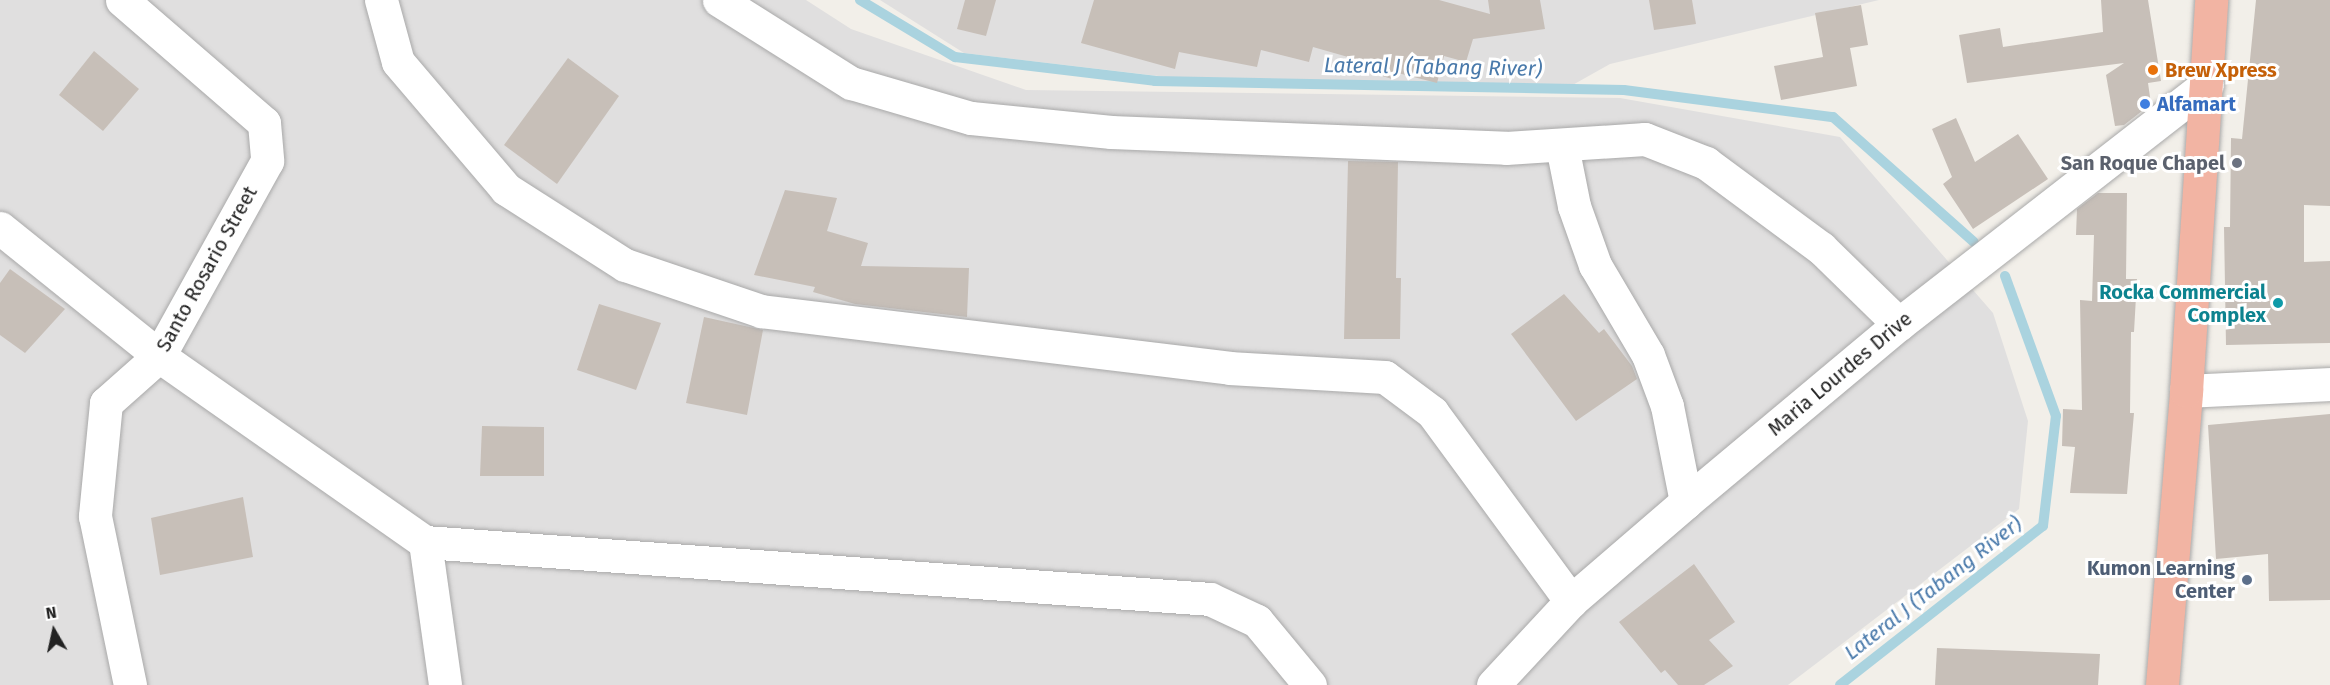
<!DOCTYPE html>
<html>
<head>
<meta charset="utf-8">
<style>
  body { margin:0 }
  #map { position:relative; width:2330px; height:685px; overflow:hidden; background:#f2efe9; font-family:"Fira Sans",sans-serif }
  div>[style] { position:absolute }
  .residential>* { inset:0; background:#e0dfdf }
  .stream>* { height:10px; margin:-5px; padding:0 5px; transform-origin:5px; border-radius:5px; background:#aad3df }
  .building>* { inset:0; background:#c7bfb8 }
  .roads { filter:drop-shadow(0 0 2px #a9a9a9) drop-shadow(0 0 2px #a9a9a9) }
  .minor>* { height:33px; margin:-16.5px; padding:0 16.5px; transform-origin:16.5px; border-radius:16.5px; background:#fff }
  .trunk>* { height:33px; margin:-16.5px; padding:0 16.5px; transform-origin:16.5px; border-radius:16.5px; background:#f2b4a3 }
  .dots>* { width:16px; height:16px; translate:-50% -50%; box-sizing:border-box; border:3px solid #fff; border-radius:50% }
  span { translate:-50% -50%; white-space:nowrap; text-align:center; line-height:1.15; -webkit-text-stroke:6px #fff; paint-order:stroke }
  .food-label { font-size:20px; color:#c56008; font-weight:700 }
  .left { translate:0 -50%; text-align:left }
  .shop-label { font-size:20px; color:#366cbe; font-weight:700 }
  .worship-label { font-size:20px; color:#5b616d; font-weight:700 }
  .right { translate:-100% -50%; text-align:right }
  .street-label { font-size:20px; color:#222 }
  .culture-label { font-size:20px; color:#0d838f; font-weight:700 }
  .service-label { font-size:20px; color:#4e5e75; font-weight:700 }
  .water-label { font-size:21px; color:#4a7aab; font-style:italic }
  .north { position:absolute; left:24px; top:601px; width:60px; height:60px; -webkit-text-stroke:4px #fff; paint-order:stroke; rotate:351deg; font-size:16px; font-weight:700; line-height:24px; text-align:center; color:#222 }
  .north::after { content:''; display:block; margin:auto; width:21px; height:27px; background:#222; clip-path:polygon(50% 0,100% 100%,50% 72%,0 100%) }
</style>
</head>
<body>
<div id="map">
  <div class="residential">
    <i style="clip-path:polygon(0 0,806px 0,851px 29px,1026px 90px,1620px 98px,1840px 137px,1993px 313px,2028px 421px,2019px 509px,1788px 685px,0 685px)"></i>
    <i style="clip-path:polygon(880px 0,1879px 0,1610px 64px,1569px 87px,1167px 77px,964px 53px)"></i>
  </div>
  <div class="stream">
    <i style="left:860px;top:0;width:111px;rotate:31deg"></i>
    <i style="left:955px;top:57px;width:201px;rotate:6.8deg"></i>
    <i style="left:1155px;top:81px;width:469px;rotate:1.1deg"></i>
    <i style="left:1624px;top:90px;width:211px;rotate:7.4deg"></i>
    <i style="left:1833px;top:117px;width:188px;rotate:41.6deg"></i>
    <i style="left:1840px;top:685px;width:258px;rotate:-38.1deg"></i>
    <i style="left:2043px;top:526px;width:111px;rotate:-83.3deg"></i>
    <i style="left:2056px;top:416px;width:149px;rotate:-110deg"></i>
  </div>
  <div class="building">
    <i style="clip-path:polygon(965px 0,996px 0,986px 36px,957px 29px)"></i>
    <i style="clip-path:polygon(1094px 0,1439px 0,1490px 14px,1488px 0,1540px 0,1545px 29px,1473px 39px,1466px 62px,1444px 56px,1437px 83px,1394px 72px,1392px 79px,1366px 71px,1369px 63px,1313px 47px,1309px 62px,1261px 50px,1257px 67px,1179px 52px,1175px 69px,1081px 43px)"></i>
    <i style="clip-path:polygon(1649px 0,1692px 0,1696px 24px,1654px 30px)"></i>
    <i style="clip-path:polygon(2101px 0,2148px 0,2161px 81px,2148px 83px,2151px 104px,2124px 125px,2115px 126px,2106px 75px,2124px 63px,1967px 83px,1959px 35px,2000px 28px,2003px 47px,2103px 32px)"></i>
    <i style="clip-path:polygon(2256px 0,2330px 0,2330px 206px,2304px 205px,2304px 262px,2330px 261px,2330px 343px,2226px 345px,2224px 227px,2230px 227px,2231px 138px,2242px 139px)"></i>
    <i style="clip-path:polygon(1861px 5px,1868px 45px,1850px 48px,1857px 86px,1781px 100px,1774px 66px,1823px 57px,1815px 13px)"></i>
    <i style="clip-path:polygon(94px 51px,139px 89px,103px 131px,59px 95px)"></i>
    <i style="clip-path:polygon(568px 58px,619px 96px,557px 184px,504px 145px)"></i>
    <i style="clip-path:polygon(1956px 118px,1975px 162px,2018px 134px,2048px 179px,1973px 229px,1943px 184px,1952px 177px,1932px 129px)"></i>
    <i style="clip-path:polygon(1348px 161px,1398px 162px,1396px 278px,1401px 278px,1400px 339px,1344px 339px)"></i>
    <i style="clip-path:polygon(785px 190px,837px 198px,827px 231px,868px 243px,861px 266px,969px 268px,967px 317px,855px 304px,813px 292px,815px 287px,754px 275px)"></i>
    <i style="clip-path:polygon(2098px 193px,2127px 193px,2126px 279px,2137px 279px,2134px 332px,2131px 332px,2130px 413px,2134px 413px,2127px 494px,2070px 493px,2075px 447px,2062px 446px,2063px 409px,2082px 410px,2080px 300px,2092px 301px,2094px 235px,2076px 235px,2077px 209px)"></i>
    <i style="clip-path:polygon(10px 269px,65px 309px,25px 353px,0 335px,0 283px)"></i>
    <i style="clip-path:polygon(1564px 294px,1599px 333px,1604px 329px,1632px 366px,1637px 379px,1576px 421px,1511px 334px)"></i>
    <i style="clip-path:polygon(599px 304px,661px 323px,636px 390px,577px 370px)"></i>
    <i style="clip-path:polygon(704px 317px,763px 330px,747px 415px,686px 403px)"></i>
    <i style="clip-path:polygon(2330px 414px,2330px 600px,2269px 601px,2268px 554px,2216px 559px,2208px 425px)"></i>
    <i style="clip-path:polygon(482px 426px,544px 427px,544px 476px,480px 476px)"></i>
    <i style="clip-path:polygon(243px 497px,253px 557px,160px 575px,151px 518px)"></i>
    <i style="clip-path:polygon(1694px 564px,1735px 622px,1709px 640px,1733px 666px,1704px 685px,1678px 685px,1665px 670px,1661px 673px,1619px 622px)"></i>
    <i style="clip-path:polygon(1937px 648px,2100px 654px,2098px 685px,1935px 685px)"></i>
  </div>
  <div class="roads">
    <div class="minor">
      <i style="left:122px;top:0;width:188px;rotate:40.9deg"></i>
      <i style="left:264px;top:123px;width:38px;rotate:85deg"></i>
      <i style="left:267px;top:161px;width:223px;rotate:119deg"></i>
      <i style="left:159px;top:356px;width:71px;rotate:138.4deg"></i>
      <i style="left:106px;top:403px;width:114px;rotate:95.6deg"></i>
      <i style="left:95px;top:516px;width:173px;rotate:78.3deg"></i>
      <i style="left:381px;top:0;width:64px;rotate:74.7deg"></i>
      <i style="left:398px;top:62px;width:167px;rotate:49.6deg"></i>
      <i style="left:506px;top:189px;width:141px;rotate:32.6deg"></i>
      <i style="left:625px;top:265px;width:144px;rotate:18.7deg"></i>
      <i style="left:761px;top:311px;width:471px;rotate:6.9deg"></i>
      <i style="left:1229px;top:368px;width:156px;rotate:3.3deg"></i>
      <i style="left:1385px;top:377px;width:59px;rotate:36.7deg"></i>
      <i style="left:1432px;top:412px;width:235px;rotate:53.7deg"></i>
      <i style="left:719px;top:0;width:156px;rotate:32.2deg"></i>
      <i style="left:851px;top:83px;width:125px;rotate:16.3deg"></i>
      <i style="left:971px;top:118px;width:141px;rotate:5.7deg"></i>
      <i style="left:1111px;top:132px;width:395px;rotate:2.3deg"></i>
      <i style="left:1506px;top:148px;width:139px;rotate:-3.7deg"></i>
      <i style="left:1645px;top:139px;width:66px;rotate:21.5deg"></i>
      <i style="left:1706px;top:163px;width:143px;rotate:36.5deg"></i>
      <i style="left:1821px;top:248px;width:109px;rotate:44.3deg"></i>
      <i style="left:1562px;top:146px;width:61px;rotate:78.7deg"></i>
      <i style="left:1574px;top:206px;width:63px;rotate:70.4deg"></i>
      <i style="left:1595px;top:265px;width:104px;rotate:59.5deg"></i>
      <i style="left:1648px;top:355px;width:54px;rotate:69.6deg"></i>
      <i style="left:1667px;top:406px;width:98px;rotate:78.8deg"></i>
      <i style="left:0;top:228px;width:204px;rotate:38.8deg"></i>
      <i style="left:159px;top:356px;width:325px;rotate:35deg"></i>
      <i style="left:425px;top:542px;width:787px;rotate:4.15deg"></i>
      <i style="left:1210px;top:599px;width:52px;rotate:25.1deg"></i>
      <i style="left:1257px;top:621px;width:83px;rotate:50.4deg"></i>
      <i style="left:2186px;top:391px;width:144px;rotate:-2.8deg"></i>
      <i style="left:425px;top:542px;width:144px;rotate:82deg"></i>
      <i style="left:1493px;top:685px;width:115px;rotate:-47.1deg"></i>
      <i style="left:1571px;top:601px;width:152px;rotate:-40.7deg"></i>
      <i style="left:1686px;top:502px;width:278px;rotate:-39.9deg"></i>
      <i style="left:1899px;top:324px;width:390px;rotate:-37.9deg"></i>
    </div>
    <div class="trunk">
      <i style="left:2162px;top:685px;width:295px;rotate:-85.3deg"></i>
      <i style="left:2186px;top:391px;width:392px;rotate:-86.3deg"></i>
    </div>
  </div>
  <div class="dots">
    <i style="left:2153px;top:70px;background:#e8710a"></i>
    <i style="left:2145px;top:104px;background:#3f7fe0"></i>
    <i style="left:2237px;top:163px;background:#6b7280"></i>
    <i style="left:2278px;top:303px;background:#0f9aa8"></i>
    <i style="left:2247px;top:580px;background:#5c6f8a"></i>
  </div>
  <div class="food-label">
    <span class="left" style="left:2165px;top:70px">Brew Xpress</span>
  </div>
  <div class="shop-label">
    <span class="left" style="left:2157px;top:104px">Alfamart</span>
  </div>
  <div class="worship-label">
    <span class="right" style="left:2225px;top:163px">San Roque Chapel</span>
  </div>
  <div class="street-label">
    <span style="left:207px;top:269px;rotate:-61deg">Santo Rosario Street</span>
    <span style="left:1840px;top:374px;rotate:-40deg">Maria Lourdes Drive</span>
  </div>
  <div class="culture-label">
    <span class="right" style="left:2266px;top:304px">Rocka Commercial<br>Complex</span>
  </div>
  <div class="service-label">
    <span class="right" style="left:2235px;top:580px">Kumon Learning<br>Center</span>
  </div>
  <div class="water-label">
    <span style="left:1433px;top:67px;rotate:1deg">Lateral J (Tabang River)</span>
    <span style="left:1933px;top:588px;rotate:-38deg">Lateral J (Tabang River)</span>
  </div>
  <div class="north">N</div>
</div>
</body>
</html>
